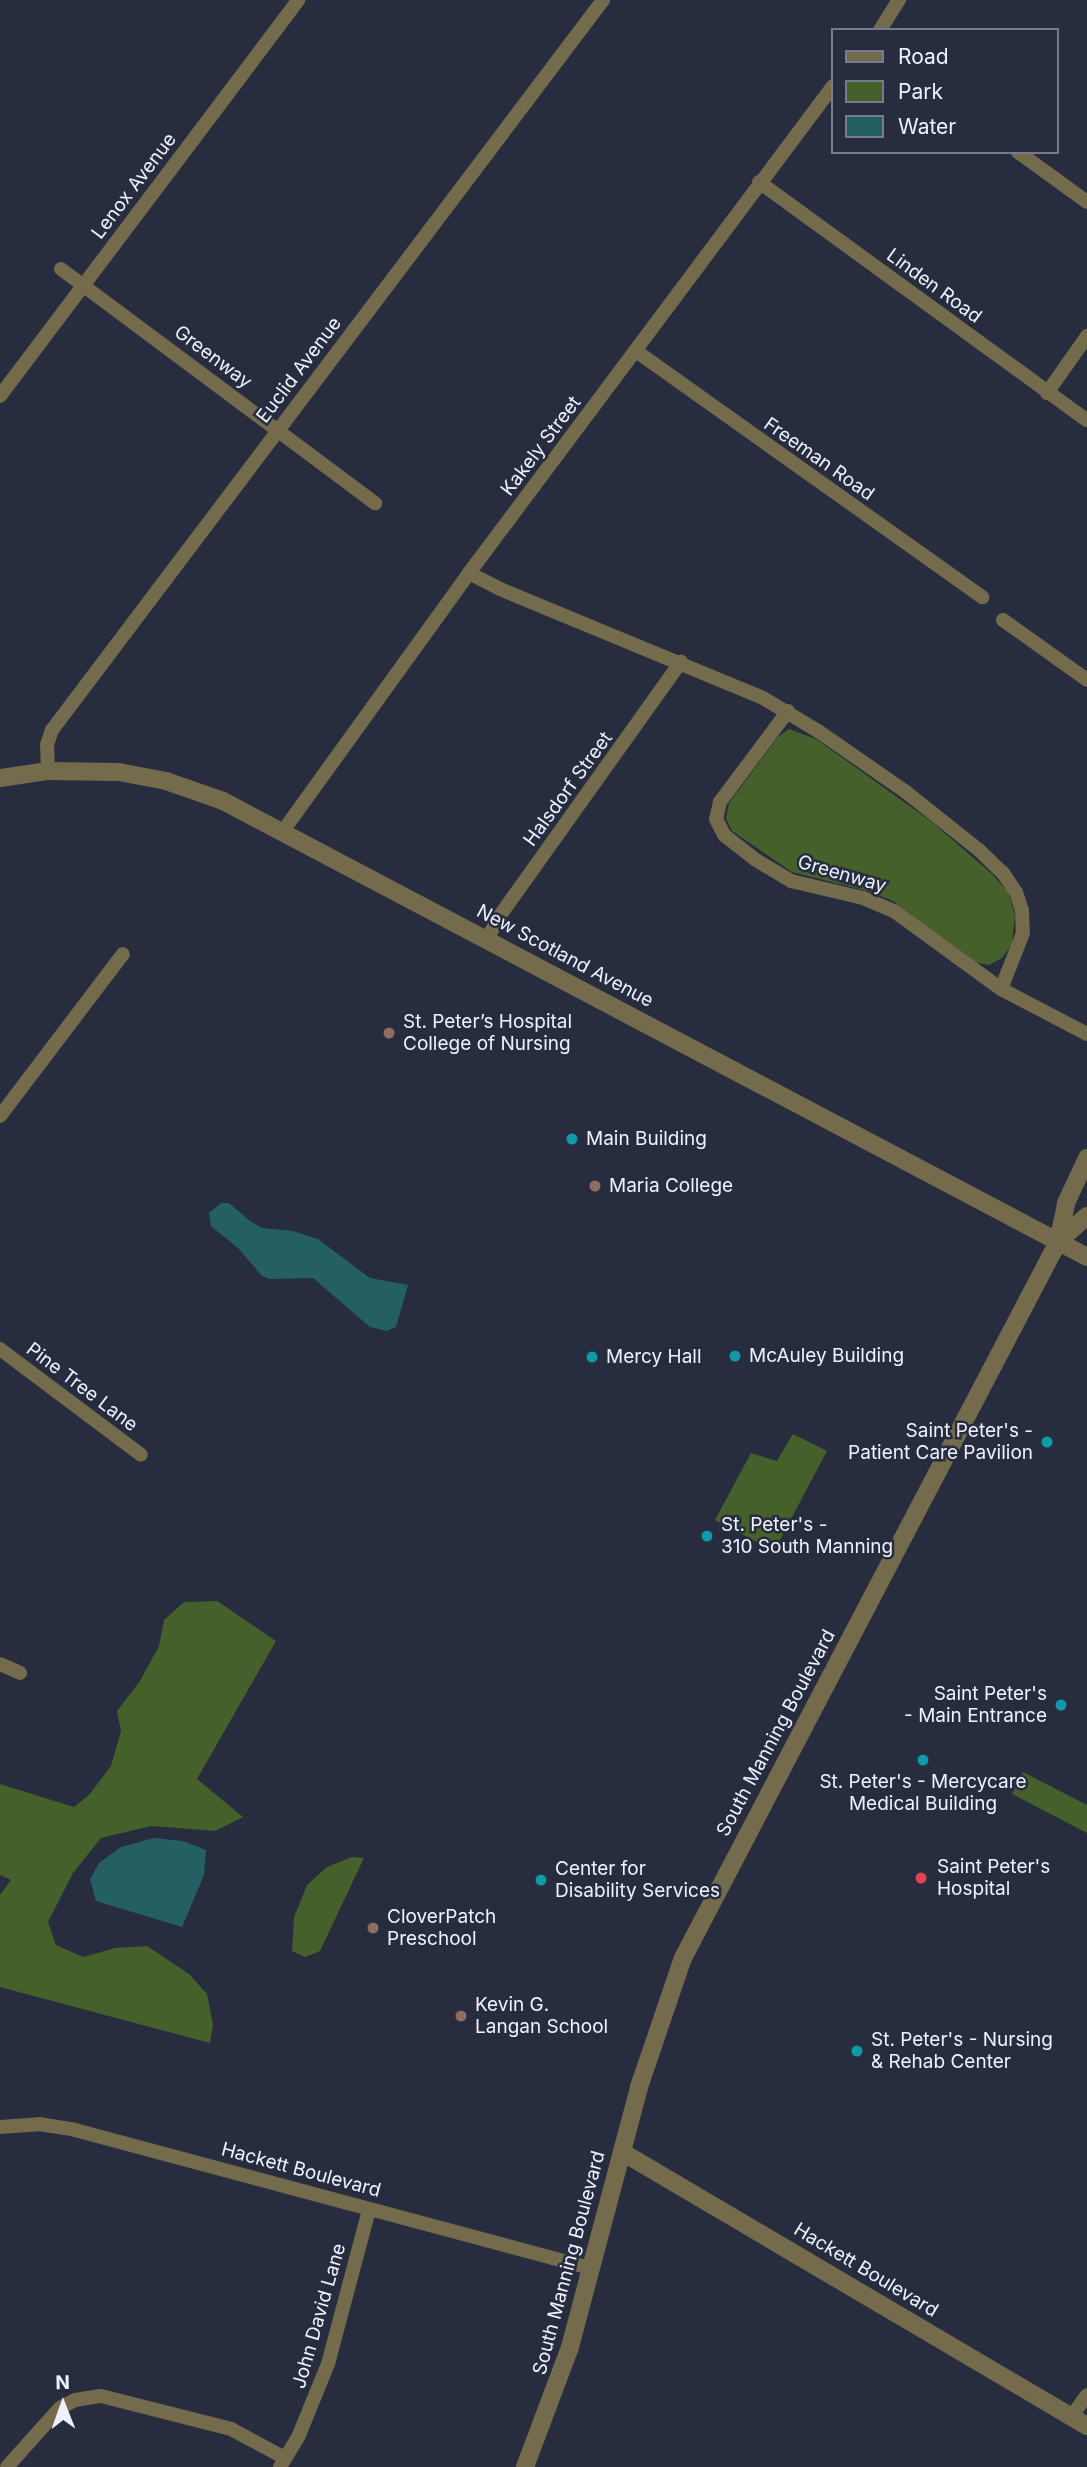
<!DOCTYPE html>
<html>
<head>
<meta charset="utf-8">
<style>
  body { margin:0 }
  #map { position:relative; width:1087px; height:2467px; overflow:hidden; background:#272c3f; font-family:Inter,sans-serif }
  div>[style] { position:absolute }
  .green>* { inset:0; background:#45602a }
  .water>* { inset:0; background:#246063 }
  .minor>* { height:14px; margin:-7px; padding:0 7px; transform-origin:7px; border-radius:7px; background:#746a4c }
  .tertiary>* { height:18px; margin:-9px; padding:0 9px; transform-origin:9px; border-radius:9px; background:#746a4c }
  .dots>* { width:19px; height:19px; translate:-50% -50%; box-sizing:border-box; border:4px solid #272c3f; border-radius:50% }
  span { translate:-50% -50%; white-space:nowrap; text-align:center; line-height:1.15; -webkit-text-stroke:5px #272c3f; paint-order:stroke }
  .street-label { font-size:19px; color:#eef2ff }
  .poi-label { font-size:19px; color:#eef2ff }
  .left { translate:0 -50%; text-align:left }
  .right { translate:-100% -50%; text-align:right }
  .legend { position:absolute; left:831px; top:28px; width:228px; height:126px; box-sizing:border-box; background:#272c3f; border:2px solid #777b8c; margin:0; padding:9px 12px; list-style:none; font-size:21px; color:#eef2ff }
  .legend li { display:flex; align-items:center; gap:14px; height:35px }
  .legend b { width:35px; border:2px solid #777b8c }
  .north { position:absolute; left:28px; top:2369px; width:70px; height:70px; -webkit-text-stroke:5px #272c3f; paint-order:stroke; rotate:359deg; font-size:19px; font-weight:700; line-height:28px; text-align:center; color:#eef2ff }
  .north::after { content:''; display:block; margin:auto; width:24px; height:32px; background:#eef2ff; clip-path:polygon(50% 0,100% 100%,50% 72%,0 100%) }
</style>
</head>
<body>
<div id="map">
  <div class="green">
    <i style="clip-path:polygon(789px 729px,816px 739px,932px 822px,992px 874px,1008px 892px,1015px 915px,1012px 944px,1002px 958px,989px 965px,974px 962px,893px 901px,871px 892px,792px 872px,732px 831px,726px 818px,729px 803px,778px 737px)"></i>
    <i style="clip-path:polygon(793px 1434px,827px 1451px,774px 1551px,715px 1520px,751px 1453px,777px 1461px)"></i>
    <i style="clip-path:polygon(217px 1601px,276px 1641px,197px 1779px,243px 1817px,215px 1831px,151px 1826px,101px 1838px,73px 1873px,48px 1922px,56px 1945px,83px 1957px,115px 1948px,147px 1946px,189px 1974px,207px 1994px,213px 2025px,210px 2043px,0 1987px,0 1895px,11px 1880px,0 1875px,0 1784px,74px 1807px,89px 1795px,111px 1766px,121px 1731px,117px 1711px,140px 1681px,159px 1646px,164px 1620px,184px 1602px)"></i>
    <i style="clip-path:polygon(1023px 1772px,1087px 1805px,1087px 1833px,1012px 1794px)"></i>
    <i style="clip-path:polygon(352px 1857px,364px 1858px,320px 1951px,305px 1957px,292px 1951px,294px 1917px,307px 1885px,327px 1867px)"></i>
  </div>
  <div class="water">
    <i style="clip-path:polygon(221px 1203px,229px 1203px,250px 1221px,262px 1228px,293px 1231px,318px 1239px,370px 1278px,408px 1285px,396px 1327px,387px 1331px,370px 1327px,313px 1278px,270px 1279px,262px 1276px,239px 1249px,211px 1226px,209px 1213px)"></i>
    <i style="clip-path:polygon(154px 1838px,183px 1841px,206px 1850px,204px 1875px,182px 1927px,96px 1901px,90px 1879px,99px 1863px,121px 1847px)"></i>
  </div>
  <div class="minor">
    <i style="left:880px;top:30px;width:36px;rotate:-58deg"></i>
    <i style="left:1018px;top:152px;width:85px;rotate:35.9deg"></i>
    <i style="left:759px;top:182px;width:405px;rotate:36deg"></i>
    <i style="left:61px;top:269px;width:392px;rotate:36.7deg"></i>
    <i style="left:636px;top:351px;width:425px;rotate:35.4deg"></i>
    <i style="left:1047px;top:393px;width:70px;rotate:-54.9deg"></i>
    <i style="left:0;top:396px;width:496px;rotate:-53deg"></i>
    <i style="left:469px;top:573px;width:35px;rotate:27deg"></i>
    <i style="left:500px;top:589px;width:285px;rotate:22.5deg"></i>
    <i style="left:763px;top:698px;width:64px;rotate:31deg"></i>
    <i style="left:818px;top:731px;width:107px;rotate:34.7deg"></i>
    <i style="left:906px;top:792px;width:93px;rotate:38.5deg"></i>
    <i style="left:979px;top:850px;width:33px;rotate:44deg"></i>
    <i style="left:1003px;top:873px;width:23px;rotate:56deg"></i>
    <i style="left:1016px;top:892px;width:19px;rotate:72deg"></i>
    <i style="left:1022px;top:910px;width:23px;rotate:88deg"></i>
    <i style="left:1023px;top:933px;width:60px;rotate:111.4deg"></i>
    <i style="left:1003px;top:620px;width:103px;rotate:35.5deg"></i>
    <i style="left:788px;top:711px;width:114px;rotate:126.8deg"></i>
    <i style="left:720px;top:802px;width:17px;rotate:103deg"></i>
    <i style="left:716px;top:819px;width:18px;rotate:63deg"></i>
    <i style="left:724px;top:835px;width:41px;rotate:38deg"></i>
    <i style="left:756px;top:860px;width:41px;rotate:31deg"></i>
    <i style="left:791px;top:881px;width:74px;rotate:13.3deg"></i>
    <i style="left:863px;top:898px;width:34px;rotate:23deg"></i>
    <i style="left:894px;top:911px;width:132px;rotate:36.1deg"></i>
    <i style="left:1001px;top:989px;width:97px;rotate:27.6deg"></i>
    <i style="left:48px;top:771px;width:26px;rotate:-92deg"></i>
    <i style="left:47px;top:745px;width:16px;rotate:-72deg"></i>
    <i style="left:52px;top:730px;width:915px;rotate:-52.95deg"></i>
    <i style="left:283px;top:831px;width:318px;rotate:-54.2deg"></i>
    <i style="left:469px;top:573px;width:608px;rotate:-53.22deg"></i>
    <i style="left:487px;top:939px;width:29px;rotate:-61deg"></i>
    <i style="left:501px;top:914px;width:310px;rotate:-54.5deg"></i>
    <i style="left:0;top:1116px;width:203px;rotate:-52.8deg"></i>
    <i style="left:0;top:1349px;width:176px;rotate:36.9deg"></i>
    <i style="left:0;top:1664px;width:22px;rotate:24deg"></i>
    <i style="left:0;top:2127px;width:39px;rotate:-4deg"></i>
    <i style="left:39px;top:2124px;width:36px;rotate:9deg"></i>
    <i style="left:75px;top:2130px;width:533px;rotate:15deg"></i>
    <i style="left:1071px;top:2417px;width:27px;rotate:-54deg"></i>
    <i style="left:7px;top:2467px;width:79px;rotate:-48.1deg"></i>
    <i style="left:60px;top:2408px;width:17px;rotate:-28deg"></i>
    <i style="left:75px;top:2400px;width:26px;rotate:-9deg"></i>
    <i style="left:101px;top:2396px;width:134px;rotate:14.2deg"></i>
    <i style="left:231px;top:2429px;width:61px;rotate:28.2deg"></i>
    <i style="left:280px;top:2467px;width:37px;rotate:-59deg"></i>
    <i style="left:299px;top:2435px;width:77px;rotate:-67.8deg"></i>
    <i style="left:328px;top:2364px;width:159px;rotate:-75.1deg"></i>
  </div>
  <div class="tertiary">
    <i style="left:0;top:778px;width:49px;rotate:-8.3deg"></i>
    <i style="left:48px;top:771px;width:71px;rotate:0.8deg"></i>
    <i style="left:119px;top:772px;width:48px;rotate:10.8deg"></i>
    <i style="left:166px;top:781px;width:60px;rotate:19.3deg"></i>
    <i style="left:223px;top:801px;width:977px;rotate:27.82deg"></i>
    <i style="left:1058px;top:1242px;width:39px;rotate:-42deg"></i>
    <i style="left:622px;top:2152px;width:540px;rotate:30.51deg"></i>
    <i style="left:525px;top:2467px;width:128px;rotate:-69.4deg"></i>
    <i style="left:570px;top:2347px;width:269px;rotate:-75.1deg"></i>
    <i style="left:639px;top:2087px;width:136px;rotate:-71.2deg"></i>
    <i style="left:683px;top:1958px;width:808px;rotate:-62.36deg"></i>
    <i style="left:1058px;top:1242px;width:40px;rotate:-78deg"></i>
    <i style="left:1066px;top:1203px;width:50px;rotate:-65deg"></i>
  </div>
  <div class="dots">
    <i style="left:389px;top:1033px;background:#8d6e63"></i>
    <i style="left:572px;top:1139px;background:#0f9aa8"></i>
    <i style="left:595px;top:1186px;background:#8d6e63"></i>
    <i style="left:735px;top:1356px;background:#0f9aa8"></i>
    <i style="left:592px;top:1357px;background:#0f9aa8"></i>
    <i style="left:1047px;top:1442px;background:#0f9aa8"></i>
    <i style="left:707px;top:1536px;background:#0f9aa8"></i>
    <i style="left:1061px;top:1705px;background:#0f9aa8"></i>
    <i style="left:923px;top:1760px;background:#0f9aa8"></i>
    <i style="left:921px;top:1878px;background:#e0444e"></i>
    <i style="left:541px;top:1880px;background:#0f9aa8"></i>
    <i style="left:373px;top:1928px;background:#8d6e63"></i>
    <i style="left:461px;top:2016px;background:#8d6e63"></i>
    <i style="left:857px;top:2051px;background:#0f9aa8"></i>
  </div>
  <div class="street-label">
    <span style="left:134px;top:186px;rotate:-53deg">Lenox Avenue</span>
    <span style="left:934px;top:286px;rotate:36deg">Linden Road</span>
    <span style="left:213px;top:357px;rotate:37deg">Greenway</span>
    <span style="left:299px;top:370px;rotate:-53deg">Euclid Avenue</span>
    <span style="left:541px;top:446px;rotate:-53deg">Kakely Street</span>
    <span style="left:819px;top:459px;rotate:35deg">Freeman Road</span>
    <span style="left:568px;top:789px;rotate:-54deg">Halsdorf Street</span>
    <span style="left:842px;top:874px;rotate:16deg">Greenway</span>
    <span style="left:565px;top:956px;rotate:28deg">New Scotland Avenue</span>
    <span style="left:82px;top:1387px;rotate:37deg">Pine Tree Lane</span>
    <span style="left:776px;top:1733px;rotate:-62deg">South Manning Boulevard</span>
    <span style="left:301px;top:2170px;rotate:15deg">Hackett Boulevard</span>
    <span style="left:569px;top:2263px;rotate:-75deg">South Manning Boulevard</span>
    <span style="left:866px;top:2270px;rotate:31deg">Hackett Boulevard</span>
    <span style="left:319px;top:2316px;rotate:-74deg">John David Lane</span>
  </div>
  <div class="poi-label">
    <span class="left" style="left:403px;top:1033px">St. Peter’s Hospital<br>College of Nursing</span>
    <span class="left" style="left:586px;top:1139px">Main Building</span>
    <span class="left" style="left:609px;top:1186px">Maria College</span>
    <span class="left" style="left:749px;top:1356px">McAuley Building</span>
    <span class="left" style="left:606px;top:1357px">Mercy Hall</span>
    <span class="right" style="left:1033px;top:1442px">Saint Peter's -<br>Patient Care Pavilion</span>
    <span class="left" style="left:721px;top:1536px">St. Peter's -<br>310 South Manning</span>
    <span class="right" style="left:1047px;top:1705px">Saint Peter's<br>- Main Entrance</span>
    <span style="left:923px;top:1793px">St. Peter's - Mercycare<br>Medical Building</span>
    <span class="left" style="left:937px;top:1878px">Saint Peter's<br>Hospital</span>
    <span class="left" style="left:555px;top:1880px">Center for<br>Disability Services</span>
    <span class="left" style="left:387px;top:1928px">CloverPatch<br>Preschool</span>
    <span class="left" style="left:475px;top:2016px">Kevin G.<br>Langan School</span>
    <span class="left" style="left:871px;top:2051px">St. Peter's - Nursing<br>&amp; Rehab Center</span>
  </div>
  <ul class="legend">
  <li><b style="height:9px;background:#746a4c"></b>Road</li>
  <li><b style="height:19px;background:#45602a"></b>Park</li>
  <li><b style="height:19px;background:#246063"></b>Water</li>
  </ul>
  <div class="north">N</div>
</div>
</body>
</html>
